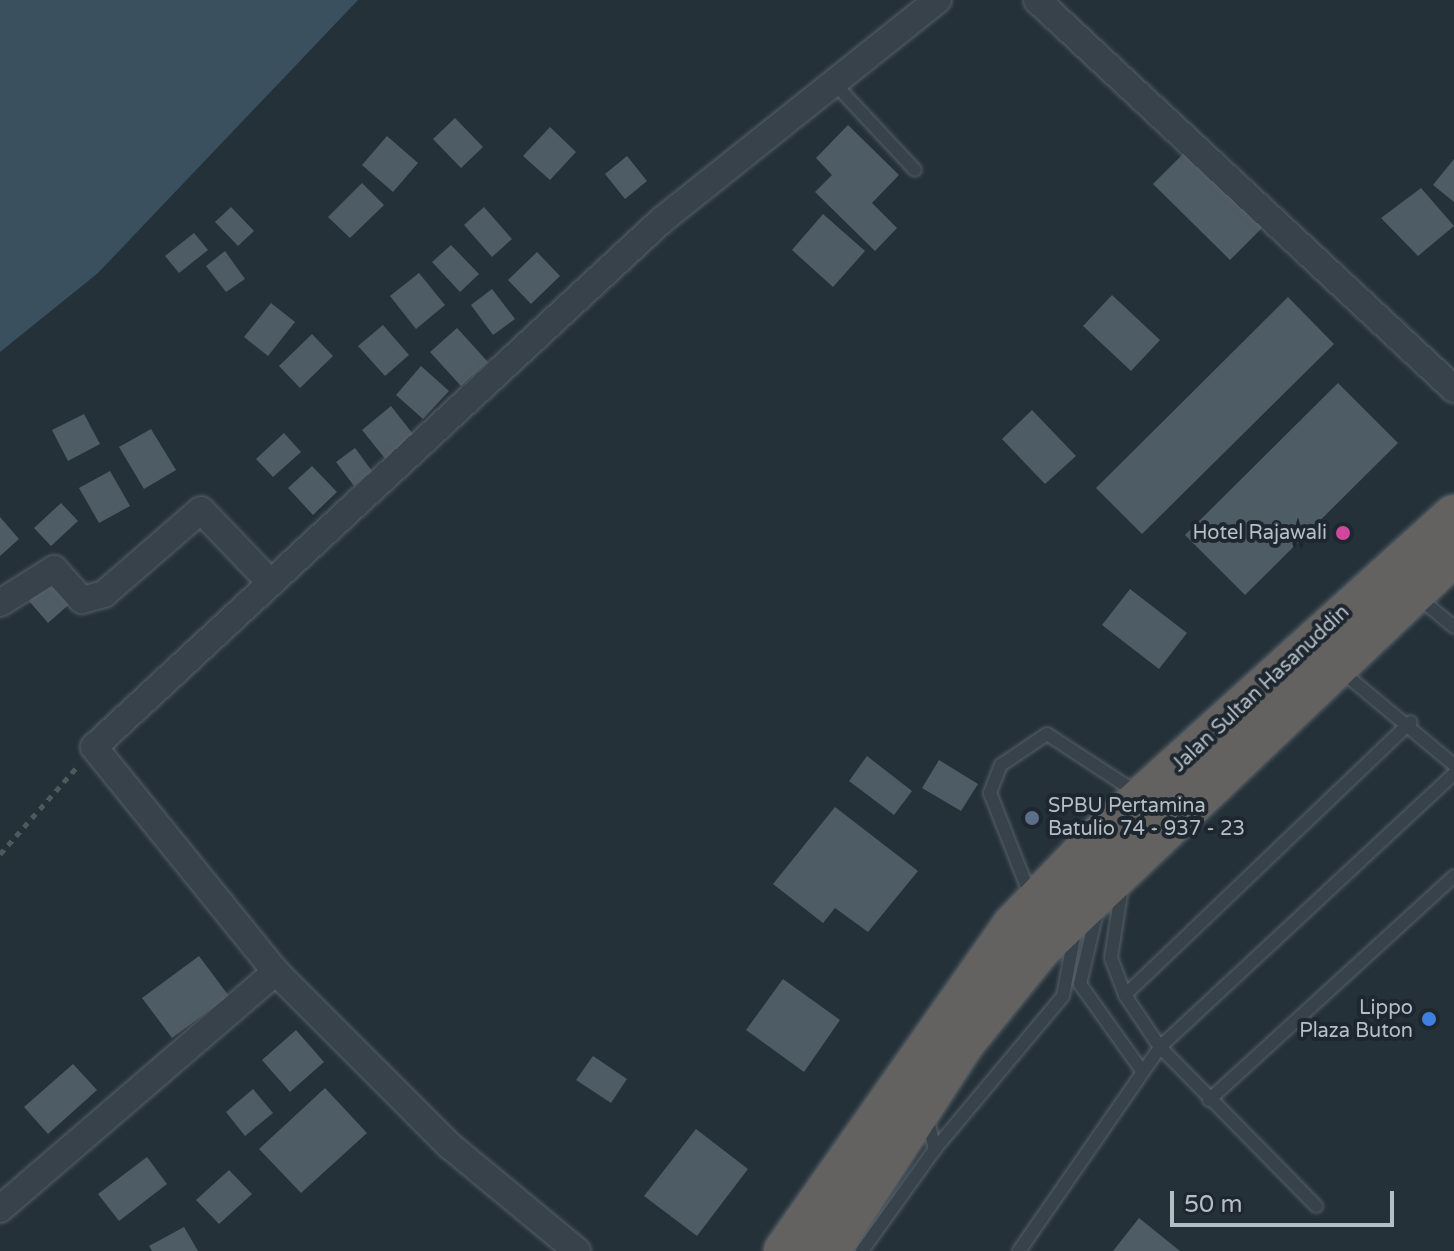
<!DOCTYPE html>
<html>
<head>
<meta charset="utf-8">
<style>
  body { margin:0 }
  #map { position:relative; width:1454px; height:1251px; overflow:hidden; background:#253139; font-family:"Varela Round",sans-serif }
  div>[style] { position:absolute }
  .water>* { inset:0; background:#3a505f }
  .building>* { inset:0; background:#4e5c65 }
  .path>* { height:5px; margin-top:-2.5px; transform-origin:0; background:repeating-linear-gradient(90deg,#495b5a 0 6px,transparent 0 12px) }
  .roads { filter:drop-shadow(0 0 2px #576068) drop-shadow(0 0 2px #576068) }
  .service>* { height:12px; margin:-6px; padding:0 6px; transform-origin:6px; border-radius:6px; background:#38424a }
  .minor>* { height:26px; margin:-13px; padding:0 13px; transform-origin:13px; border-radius:13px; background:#38424a }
  .trunk>* { height:42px; margin:-21px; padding:0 21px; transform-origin:21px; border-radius:21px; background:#636260 }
  .dots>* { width:22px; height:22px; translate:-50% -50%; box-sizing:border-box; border:4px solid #1e272f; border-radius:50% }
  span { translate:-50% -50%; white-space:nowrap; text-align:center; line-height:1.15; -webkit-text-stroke:8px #1e272f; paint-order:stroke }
  .poi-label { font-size:20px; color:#b4bec5 }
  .right { translate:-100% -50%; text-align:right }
  .left { translate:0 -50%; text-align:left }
  .street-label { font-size:20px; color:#b4bec5 }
  .scale { position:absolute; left:1170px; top:1191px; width:224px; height:36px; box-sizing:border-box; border:4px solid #b4bec5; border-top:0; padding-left:10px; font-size:24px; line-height:28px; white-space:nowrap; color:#b4bec5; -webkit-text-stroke:6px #1e272f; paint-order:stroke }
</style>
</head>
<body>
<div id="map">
  <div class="water">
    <i style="clip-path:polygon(0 0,358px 0,98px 273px,0 352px)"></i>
  </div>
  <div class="building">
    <i style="clip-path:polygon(455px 118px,483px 147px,461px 168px,433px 139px)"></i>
    <i style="clip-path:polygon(848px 125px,899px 175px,872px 203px,897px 228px,875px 251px,815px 192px,832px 175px,816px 158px)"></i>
    <i style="clip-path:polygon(550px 127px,576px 152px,550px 180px,523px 156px)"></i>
    <i style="clip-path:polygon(387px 136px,418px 163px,393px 192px,362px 165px)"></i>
    <i style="clip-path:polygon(1186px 151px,1263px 227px,1230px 260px,1153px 184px)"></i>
    <i style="clip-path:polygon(627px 156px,647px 181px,625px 199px,605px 174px)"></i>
    <i style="clip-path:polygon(1454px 159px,1454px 202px,1433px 185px)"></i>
    <i style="clip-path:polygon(362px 183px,384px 205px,350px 238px,328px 217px)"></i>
    <i style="clip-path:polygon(1421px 188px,1454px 226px,1418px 256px,1381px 218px)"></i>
    <i style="clip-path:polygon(231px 207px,254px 231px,238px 246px,215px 222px)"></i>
    <i style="clip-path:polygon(484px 207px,512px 239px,492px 257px,464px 225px)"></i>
    <i style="clip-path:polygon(823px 214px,865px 251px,833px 287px,792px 250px)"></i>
    <i style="clip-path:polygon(194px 233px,208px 250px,179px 273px,165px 256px)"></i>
    <i style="clip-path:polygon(451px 245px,479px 274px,460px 292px,432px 262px)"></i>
    <i style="clip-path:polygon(225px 251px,245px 279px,226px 292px,206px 266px)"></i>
    <i style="clip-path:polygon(537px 252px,560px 276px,531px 304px,508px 280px)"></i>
    <i style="clip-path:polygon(419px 273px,445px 305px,416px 329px,390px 296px)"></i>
    <i style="clip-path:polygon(492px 289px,515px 319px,493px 335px,471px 305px)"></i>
    <i style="clip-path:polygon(1112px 295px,1160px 340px,1131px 371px,1083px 326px)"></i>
    <i style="clip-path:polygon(1288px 297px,1334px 344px,1142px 534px,1096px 488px)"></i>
    <i style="clip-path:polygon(271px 303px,295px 322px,268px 356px,244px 337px)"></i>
    <i style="clip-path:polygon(383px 325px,409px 355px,385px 376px,358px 346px)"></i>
    <i style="clip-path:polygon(457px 328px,488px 362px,461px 386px,430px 352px)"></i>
    <i style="clip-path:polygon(312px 334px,333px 356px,300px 388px,279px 366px)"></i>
    <i style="clip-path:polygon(421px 366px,449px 391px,423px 419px,396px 395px)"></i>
    <i style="clip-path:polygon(1338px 383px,1398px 443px,1245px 595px,1185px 535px)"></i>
    <i style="clip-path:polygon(391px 406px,420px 443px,391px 466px,362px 430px)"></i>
    <i style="clip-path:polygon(1032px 410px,1076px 456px,1045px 484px,1002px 439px)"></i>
    <i style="clip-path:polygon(84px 414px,100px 444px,68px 461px,52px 430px)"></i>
    <i style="clip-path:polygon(151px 429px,176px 470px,144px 489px,119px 447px)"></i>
    <i style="clip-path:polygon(284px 433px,301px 452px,273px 477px,256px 459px)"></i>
    <i style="clip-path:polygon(355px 448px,372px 471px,354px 486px,336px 462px)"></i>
    <i style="clip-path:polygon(312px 466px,337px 492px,313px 515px,288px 488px)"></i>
    <i style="clip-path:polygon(110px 471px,130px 506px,99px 523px,79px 488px)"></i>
    <i style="clip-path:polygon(61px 503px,78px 521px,51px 546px,34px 528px)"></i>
    <i style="clip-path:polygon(0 517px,19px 539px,0 556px)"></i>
    <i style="clip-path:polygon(53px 579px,73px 601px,48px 623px,29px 601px)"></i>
    <i style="clip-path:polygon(1130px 589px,1187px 633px,1159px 669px,1102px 625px)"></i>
    <i style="clip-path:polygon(867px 756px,912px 791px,894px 815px,849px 781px)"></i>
    <i style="clip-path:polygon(939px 760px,978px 784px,961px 811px,922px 788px)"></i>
    <i style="clip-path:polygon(835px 807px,918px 871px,868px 932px,835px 908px,823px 923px,773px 884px)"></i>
    <i style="clip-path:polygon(199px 956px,229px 996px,172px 1038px,142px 998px)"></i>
    <i style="clip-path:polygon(783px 979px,840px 1020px,804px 1072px,746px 1030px)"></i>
    <i style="clip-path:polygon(296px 1030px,324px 1062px,290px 1092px,262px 1060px)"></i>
    <i style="clip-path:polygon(593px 1056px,627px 1079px,611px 1103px,576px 1080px)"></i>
    <i style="clip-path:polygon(73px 1064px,97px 1090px,48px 1134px,24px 1107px)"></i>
    <i style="clip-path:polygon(325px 1088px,367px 1133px,301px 1193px,259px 1149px)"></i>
    <i style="clip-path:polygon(253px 1089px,273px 1113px,245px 1136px,226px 1112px)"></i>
    <i style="clip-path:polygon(696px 1129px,748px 1169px,697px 1236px,644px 1196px)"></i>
    <i style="clip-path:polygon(147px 1157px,167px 1184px,119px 1221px,98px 1194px)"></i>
    <i style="clip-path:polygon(229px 1170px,252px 1194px,219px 1224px,196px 1200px)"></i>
    <i style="clip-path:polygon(1139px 1218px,1180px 1251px,1113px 1251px)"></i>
    <i style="clip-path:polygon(184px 1227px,198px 1251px,152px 1251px,149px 1246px)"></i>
  </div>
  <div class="path">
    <i style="left:0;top:854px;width:115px;rotate:-48.5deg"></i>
  </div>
  <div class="roads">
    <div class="service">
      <i style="left:833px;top:82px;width:120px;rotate:47deg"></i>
      <i style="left:1419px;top:598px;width:45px;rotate:39.6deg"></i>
      <i style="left:1340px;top:670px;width:148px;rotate:39.8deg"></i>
      <i style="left:1122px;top:887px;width:72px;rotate:98.8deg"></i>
      <i style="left:1111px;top:958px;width:40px;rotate:69deg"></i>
      <i style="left:1125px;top:995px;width:63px;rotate:56.1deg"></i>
      <i style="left:1160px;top:1047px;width:223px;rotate:45.5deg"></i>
      <i style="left:1031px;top:897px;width:112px;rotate:-111.5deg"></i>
      <i style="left:990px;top:793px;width:30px;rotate:-69deg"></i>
      <i style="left:1001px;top:765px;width:55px;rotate:-34deg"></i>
      <i style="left:1047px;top:734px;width:108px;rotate:33.2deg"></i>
      <i style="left:1097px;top:912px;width:74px;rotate:103.3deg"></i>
      <i style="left:1080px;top:984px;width:107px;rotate:54.5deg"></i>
      <i style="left:1125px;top:995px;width:395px;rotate:-43.7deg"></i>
      <i style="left:1209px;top:1100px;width:332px;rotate:-42.4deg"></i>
      <i style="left:935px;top:1149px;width:199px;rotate:-50.1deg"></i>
      <i style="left:1063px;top:996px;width:65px;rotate:-79.4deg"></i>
      <i style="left:862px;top:1251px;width:125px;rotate:-54.4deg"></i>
      <i style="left:935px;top:1149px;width:32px;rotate:-104deg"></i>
      <i style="left:1019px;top:1251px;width:248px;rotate:-55.3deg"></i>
      <i style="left:1160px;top:1047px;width:401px;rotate:-42.9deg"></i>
    </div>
    <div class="minor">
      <i style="left:1037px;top:0;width:570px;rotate:43.01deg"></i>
      <i style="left:0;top:603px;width:64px;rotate:-32.2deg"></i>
      <i style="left:54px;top:569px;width:42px;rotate:47.9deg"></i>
      <i style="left:82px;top:600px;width:23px;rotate:-15deg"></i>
      <i style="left:104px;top:594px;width:128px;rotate:-40.9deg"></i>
      <i style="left:201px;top:510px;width:101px;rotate:46.2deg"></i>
      <i style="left:0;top:1209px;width:364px;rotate:-40.7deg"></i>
      <i style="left:577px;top:1251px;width:165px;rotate:-140.4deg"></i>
      <i style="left:450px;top:1146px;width:246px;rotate:-135deg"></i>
      <i style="left:276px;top:972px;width:289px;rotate:-129deg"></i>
      <i style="left:94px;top:747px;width:775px;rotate:-42.86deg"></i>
      <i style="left:662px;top:220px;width:353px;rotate:-38.6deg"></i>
    </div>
    <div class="trunk">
      <i style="left:785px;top:1251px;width:397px;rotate:-54.9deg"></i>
      <i style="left:1013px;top:926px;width:125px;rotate:-46deg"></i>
      <i style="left:1100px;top:836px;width:477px;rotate:-42.1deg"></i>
      <i style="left:828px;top:1251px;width:248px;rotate:-57deg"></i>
      <i style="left:963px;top:1043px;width:122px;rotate:-51deg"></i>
      <i style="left:1040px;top:948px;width:572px;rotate:-43.58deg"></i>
    </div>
  </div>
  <div class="dots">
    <i style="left:1343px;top:533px;background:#d1479c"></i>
    <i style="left:1032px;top:818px;background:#5c6f8a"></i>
    <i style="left:1429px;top:1019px;background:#3f7fe0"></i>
  </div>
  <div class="poi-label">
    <span class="right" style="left:1327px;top:533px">Hotel Rajawali</span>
    <span class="left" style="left:1048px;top:818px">SPBU Pertamina<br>Batulio 74 - 937 - 23</span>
    <span class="right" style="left:1413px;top:1020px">Lippo<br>Plaza Buton</span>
  </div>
  <div class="street-label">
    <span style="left:1261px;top:689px;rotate:-43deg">Jalan Sultan Hasanuddin</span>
  </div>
  <div class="scale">50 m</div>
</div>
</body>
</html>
